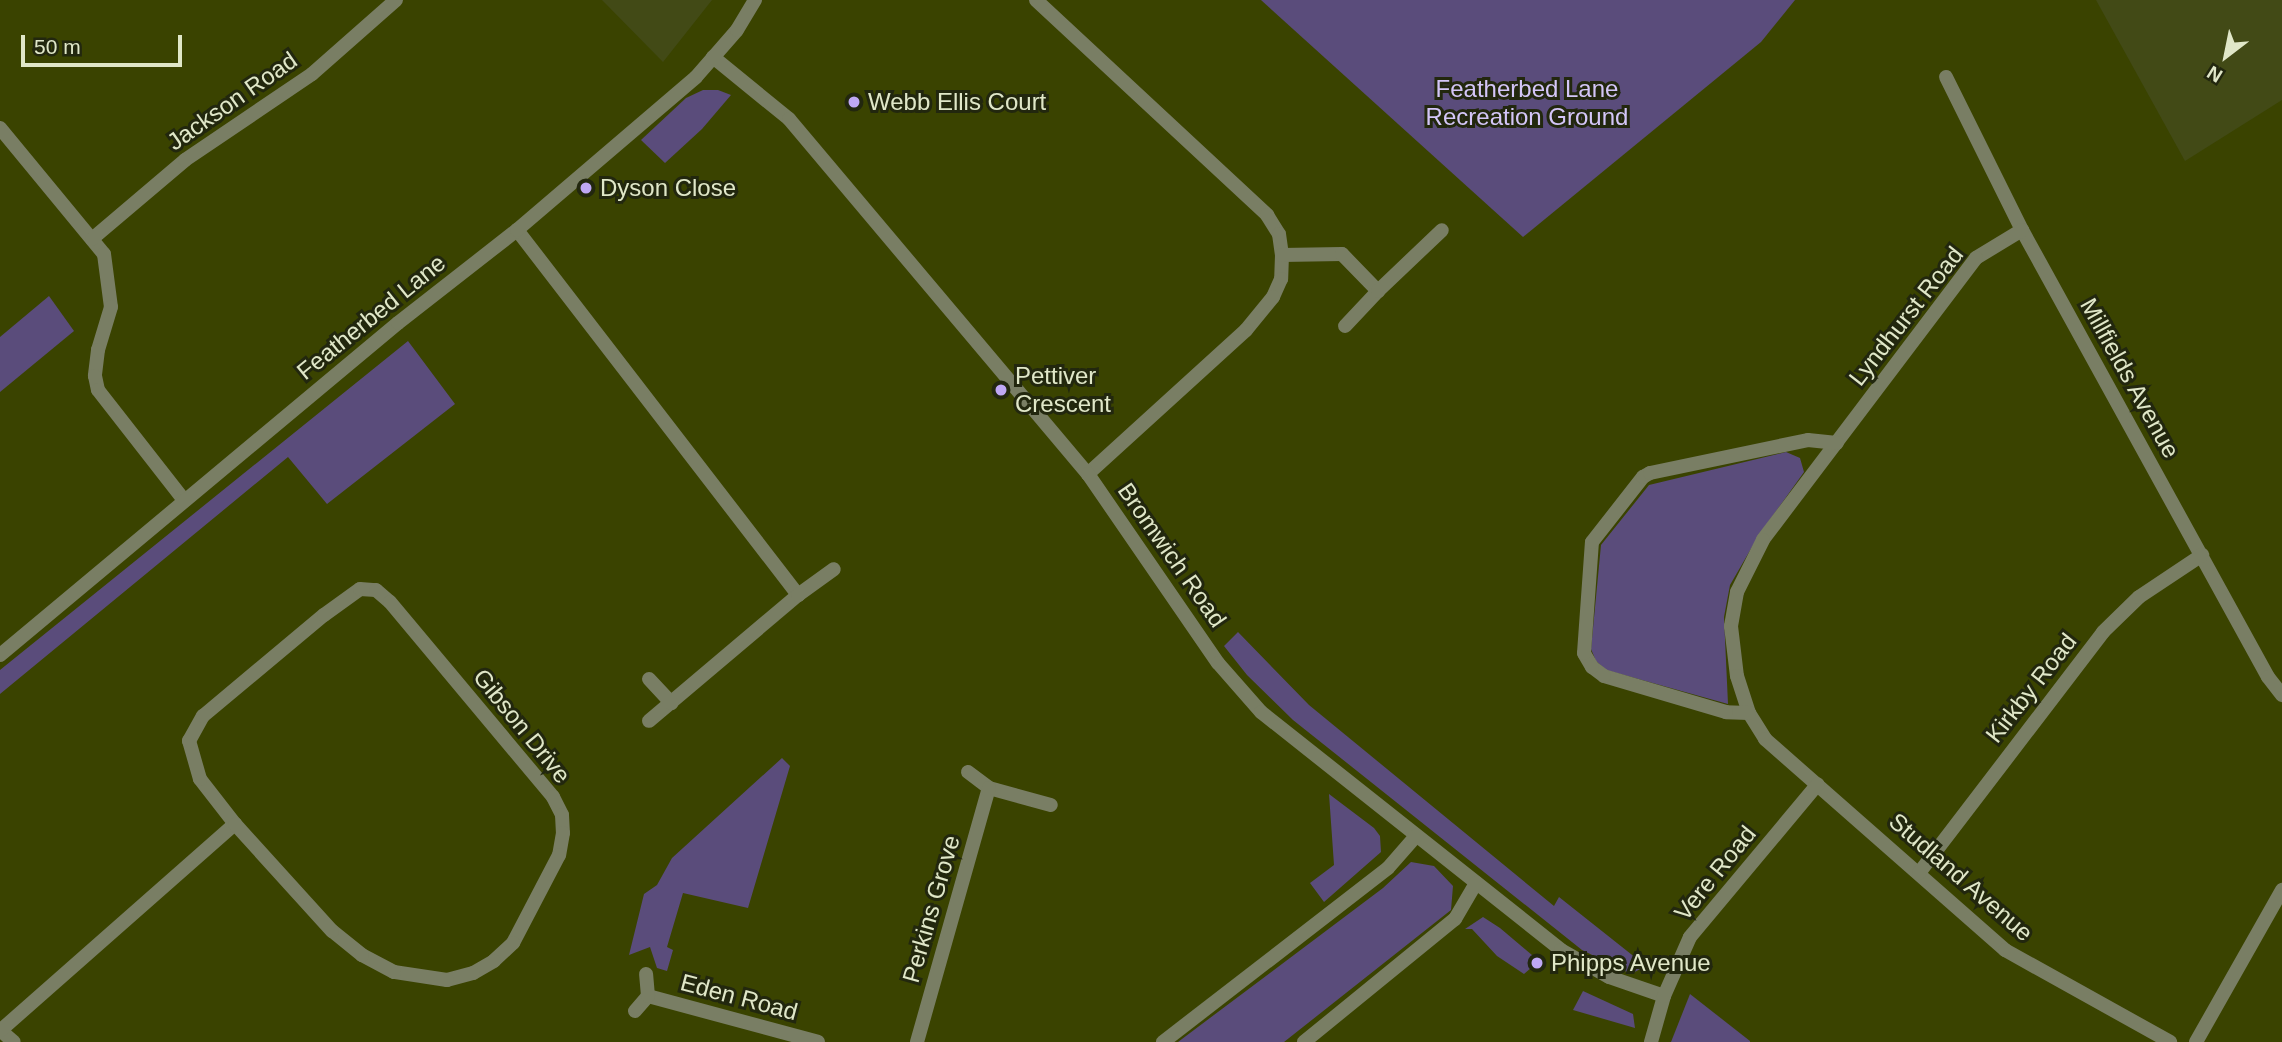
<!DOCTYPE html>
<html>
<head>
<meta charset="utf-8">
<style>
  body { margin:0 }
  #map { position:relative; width:2282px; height:1042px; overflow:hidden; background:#3a4300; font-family:Helvetica,sans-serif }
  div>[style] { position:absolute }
  .built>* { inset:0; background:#424a16 }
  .green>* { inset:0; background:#5a4c7b }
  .street>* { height:14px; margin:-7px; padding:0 7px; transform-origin:7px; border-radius:7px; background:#797e64 }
  .dots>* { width:19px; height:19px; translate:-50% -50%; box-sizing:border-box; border:4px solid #22270e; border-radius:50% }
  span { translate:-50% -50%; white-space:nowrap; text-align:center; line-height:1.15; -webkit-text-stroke:6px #22270e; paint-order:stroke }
  .park-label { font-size:24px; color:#d4c6f8 }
  .street-label { font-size:24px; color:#e0e7c8 }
  .poi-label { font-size:24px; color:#e0e7c8 }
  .left { translate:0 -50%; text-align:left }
  .north { position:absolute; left:2191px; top:21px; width:70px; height:70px; -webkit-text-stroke:5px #22270e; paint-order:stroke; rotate:212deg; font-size:19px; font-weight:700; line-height:28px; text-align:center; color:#e0e7c8 }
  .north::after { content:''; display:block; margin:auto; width:24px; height:32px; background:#e0e7c8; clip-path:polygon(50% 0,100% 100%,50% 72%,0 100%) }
  .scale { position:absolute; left:21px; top:35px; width:161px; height:32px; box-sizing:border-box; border:4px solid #e0e7c8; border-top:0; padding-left:9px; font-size:21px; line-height:24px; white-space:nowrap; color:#e0e7c8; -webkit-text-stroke:5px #22270e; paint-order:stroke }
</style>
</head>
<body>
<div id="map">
  <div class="built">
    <i style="clip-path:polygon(602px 0,712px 0,663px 62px)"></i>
    <i style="clip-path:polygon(2096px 0,2282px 0,2282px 100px,2185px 161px)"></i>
  </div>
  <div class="green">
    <i style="clip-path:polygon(1261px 0,1795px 0,1761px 42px,1523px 237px)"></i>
    <i style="clip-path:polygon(703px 90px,718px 90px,731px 95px,702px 129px,665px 163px,641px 140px,686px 98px)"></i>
    <i style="clip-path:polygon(49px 296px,74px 331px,0 392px,0 337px)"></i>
    <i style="clip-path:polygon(408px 341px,455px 404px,327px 504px,288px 457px,0 694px,0 670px)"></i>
    <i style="clip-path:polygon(1786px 452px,1800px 458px,1804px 472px,1759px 535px,1730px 585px,1724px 617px,1728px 704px,1606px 670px,1596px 661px,1591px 649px,1601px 545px,1649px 485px)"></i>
    <i style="clip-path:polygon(1238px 632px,1309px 705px,1554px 906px,1559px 897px,1646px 966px,1631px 974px,1582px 950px,1293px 720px,1247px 675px,1224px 646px)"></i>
    <i style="clip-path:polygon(782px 758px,790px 766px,748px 908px,683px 893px,667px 947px,673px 950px,667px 971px,657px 968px,650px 947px,629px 955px,644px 894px,657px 885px,672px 858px)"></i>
    <i style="clip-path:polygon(1329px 794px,1374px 828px,1380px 836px,1381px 852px,1324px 902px,1310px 883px,1334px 865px)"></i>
    <i style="clip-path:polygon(1411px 862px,1434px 866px,1453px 886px,1451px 910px,1284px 1042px,1178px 1042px,1383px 888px)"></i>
    <i style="clip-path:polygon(1483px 917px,1500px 928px,1539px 961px,1524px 974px,1497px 956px,1472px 929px,1465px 929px)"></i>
    <i style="clip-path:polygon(1583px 991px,1633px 1014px,1635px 1028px,1573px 1010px)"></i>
    <i style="clip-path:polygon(1690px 994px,1750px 1041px,1750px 1042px,1671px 1042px)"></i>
  </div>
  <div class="street">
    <i style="left:1036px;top:0;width:316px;rotate:42.9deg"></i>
    <i style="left:1267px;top:215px;width:22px;rotate:58deg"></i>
    <i style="left:1279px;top:234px;width:21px;rotate:82deg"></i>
    <i style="left:1282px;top:255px;width:24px;rotate:92deg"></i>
    <i style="left:1281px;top:279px;width:20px;rotate:114deg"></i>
    <i style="left:1273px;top:297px;width:43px;rotate:129.3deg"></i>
    <i style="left:1246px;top:330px;width:214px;rotate:137.7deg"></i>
    <i style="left:713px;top:57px;width:98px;rotate:39.2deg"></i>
    <i style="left:789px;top:119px;width:464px;rotate:49.9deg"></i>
    <i style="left:1088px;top:474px;width:229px;rotate:55.5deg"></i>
    <i style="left:1218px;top:663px;width:65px;rotate:48.7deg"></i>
    <i style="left:1261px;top:712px;width:383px;rotate:38.4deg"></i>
    <i style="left:1561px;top:950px;width:55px;rotate:29.4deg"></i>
    <i style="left:1609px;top:977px;width:58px;rotate:19.1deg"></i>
    <i style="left:1946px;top:77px;width:171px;rotate:63.6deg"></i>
    <i style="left:2022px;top:230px;width:510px;rotate:61.17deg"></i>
    <i style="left:2268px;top:677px;width:23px;rotate:52deg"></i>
    <i style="left:0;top:128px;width:163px;rotate:50.5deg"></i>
    <i style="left:104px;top:254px;width:53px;rotate:82.5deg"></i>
    <i style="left:111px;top:307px;width:45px;rotate:106.8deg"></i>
    <i style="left:98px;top:350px;width:26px;rotate:97deg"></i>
    <i style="left:95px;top:376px;width:14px;rotate:78deg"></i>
    <i style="left:98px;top:390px;width:140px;rotate:52deg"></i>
    <i style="left:517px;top:230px;width:461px;rotate:52.4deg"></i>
    <i style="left:798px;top:595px;width:195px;rotate:139.8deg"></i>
    <i style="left:2022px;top:230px;width:54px;rotate:148.7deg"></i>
    <i style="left:1976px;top:258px;width:353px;rotate:127.1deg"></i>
    <i style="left:1763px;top:540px;width:58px;rotate:116.6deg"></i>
    <i style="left:1737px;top:592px;width:35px;rotate:100deg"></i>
    <i style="left:1731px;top:626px;width:50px;rotate:83.2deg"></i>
    <i style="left:1737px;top:676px;width:39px;rotate:72deg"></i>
    <i style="left:1749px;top:713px;width:31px;rotate:58deg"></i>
    <i style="left:1765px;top:739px;width:320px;rotate:41.3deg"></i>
    <i style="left:2005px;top:950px;width:189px;rotate:29.1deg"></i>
    <i style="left:92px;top:239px;width:122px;rotate:-40.3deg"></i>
    <i style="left:185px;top:160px;width:153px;rotate:-34.1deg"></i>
    <i style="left:312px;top:74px;width:112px;rotate:-41.4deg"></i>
    <i style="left:1282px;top:255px;width:60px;rotate:-1deg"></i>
    <i style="left:1342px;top:254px;width:52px;rotate:45.8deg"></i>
    <i style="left:1378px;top:291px;width:48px;rotate:133.3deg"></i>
    <i style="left:1378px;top:291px;width:88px;rotate:-43.6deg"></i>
    <i style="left:798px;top:595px;width:44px;rotate:-35.8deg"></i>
    <i style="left:0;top:655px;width:518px;rotate:-39.83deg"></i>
    <i style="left:398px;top:323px;width:151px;rotate:-38deg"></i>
    <i style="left:517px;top:230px;width:235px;rotate:-40.5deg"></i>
    <i style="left:696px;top:77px;width:62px;rotate:-48.9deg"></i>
    <i style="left:737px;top:30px;width:35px;rotate:-59deg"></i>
    <i style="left:649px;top:679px;width:33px;rotate:47deg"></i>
    <i style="left:1749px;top:713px;width:23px;rotate:-178deg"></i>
    <i style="left:1726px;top:712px;width:127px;rotate:-163.6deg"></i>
    <i style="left:1604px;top:676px;width:15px;rotate:-143deg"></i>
    <i style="left:1592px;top:667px;width:16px;rotate:-120deg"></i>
    <i style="left:1584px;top:653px;width:111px;rotate:-85.9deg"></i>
    <i style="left:1592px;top:542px;width:83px;rotate:-51.9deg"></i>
    <i style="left:1643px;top:477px;width:8px;rotate:-30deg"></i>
    <i style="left:1650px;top:473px;width:161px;rotate:-11.8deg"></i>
    <i style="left:1808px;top:440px;width:29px;rotate:6deg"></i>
    <i style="left:968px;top:772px;width:26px;rotate:37deg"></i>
    <i style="left:989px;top:788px;width:64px;rotate:15.3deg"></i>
    <i style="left:1919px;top:873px;width:303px;rotate:-52.6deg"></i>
    <i style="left:2103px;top:632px;width:50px;rotate:-44.2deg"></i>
    <i style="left:2139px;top:597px;width:76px;rotate:-33.7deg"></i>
    <i style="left:648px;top:996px;width:176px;rotate:15.1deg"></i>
    <i style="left:635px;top:1011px;width:20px;rotate:-49deg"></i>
    <i style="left:648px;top:996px;width:22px;rotate:-95deg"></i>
    <i style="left:0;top:1030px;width:18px;rotate:41deg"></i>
    <i style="left:1px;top:1030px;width:312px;rotate:-41.4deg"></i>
    <i style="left:235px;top:824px;width:57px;rotate:-127.9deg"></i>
    <i style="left:200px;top:779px;width:40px;rotate:-106deg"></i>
    <i style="left:189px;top:741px;width:29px;rotate:-61deg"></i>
    <i style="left:203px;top:716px;width:158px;rotate:-39.9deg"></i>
    <i style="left:324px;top:615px;width:44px;rotate:-35.8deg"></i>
    <i style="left:360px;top:589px;width:16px;rotate:4deg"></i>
    <i style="left:376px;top:590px;width:18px;rotate:41deg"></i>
    <i style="left:390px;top:602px;width:254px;rotate:50.1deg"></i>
    <i style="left:553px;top:797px;width:20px;rotate:63deg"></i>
    <i style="left:562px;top:815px;width:18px;rotate:87deg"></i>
    <i style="left:563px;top:833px;width:22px;rotate:100deg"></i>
    <i style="left:559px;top:855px;width:99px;rotate:117.6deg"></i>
    <i style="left:513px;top:943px;width:26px;rotate:137deg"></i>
    <i style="left:494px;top:961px;width:24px;rotate:150deg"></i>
    <i style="left:473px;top:973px;width:27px;rotate:165deg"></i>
    <i style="left:447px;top:980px;width:54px;rotate:-171.4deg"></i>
    <i style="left:394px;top:972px;width:36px;rotate:-152deg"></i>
    <i style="left:362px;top:955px;width:38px;rotate:-141deg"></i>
    <i style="left:332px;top:931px;width:144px;rotate:-132.2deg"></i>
    <i style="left:917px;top:1042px;width:264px;rotate:-74.2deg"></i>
    <i style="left:1163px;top:1042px;width:284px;rotate:-37.7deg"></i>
    <i style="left:1388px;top:868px;width:43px;rotate:-48.8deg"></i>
    <i style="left:1304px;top:1042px;width:195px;rotate:-39.2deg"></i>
    <i style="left:1455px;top:919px;width:42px;rotate:-59.7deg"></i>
    <i style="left:1651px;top:1042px;width:48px;rotate:-74.2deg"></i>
    <i style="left:1664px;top:996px;width:64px;rotate:-66.2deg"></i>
    <i style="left:1690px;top:937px;width:199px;rotate:-50.1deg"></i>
    <i style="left:2196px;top:1042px;width:175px;rotate:-60.5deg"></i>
  </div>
  <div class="dots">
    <i style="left:854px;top:102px;background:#bfa8f4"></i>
    <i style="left:586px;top:188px;background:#bfa8f4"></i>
    <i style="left:1001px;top:390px;background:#bfa8f4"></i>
    <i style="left:1537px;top:963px;background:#bfa8f4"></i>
  </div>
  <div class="park-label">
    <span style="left:1527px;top:103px">Featherbed Lane<br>Recreation Ground</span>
  </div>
  <div class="street-label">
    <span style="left:232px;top:101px;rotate:-35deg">Jackson Road</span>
    <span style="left:1906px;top:316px;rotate:-52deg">Lyndhurst Road</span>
    <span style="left:371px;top:317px;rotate:-39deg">Featherbed Lane</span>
    <span style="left:2130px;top:378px;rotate:61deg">Millfields Avenue</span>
    <span style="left:1172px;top:555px;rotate:55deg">Bromwich Road</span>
    <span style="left:2031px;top:688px;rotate:-52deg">Kirkby Road</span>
    <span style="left:522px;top:726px;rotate:51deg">Gibson Drive</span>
    <span style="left:1715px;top:873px;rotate:-51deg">Vere Road</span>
    <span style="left:1961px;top:877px;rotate:41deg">Studland Avenue</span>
    <span style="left:931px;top:909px;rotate:-74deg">Perkins Grove</span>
    <span style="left:739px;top:997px;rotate:15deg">Eden Road</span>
  </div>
  <div class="poi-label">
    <span class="left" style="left:868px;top:102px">Webb Ellis Court</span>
    <span class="left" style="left:600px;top:188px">Dyson Close</span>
    <span class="left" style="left:1015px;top:390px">Pettiver<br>Crescent</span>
    <span class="left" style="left:1551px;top:963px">Phipps Avenue</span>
  </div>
  <div class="north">N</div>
  <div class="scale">50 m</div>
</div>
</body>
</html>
